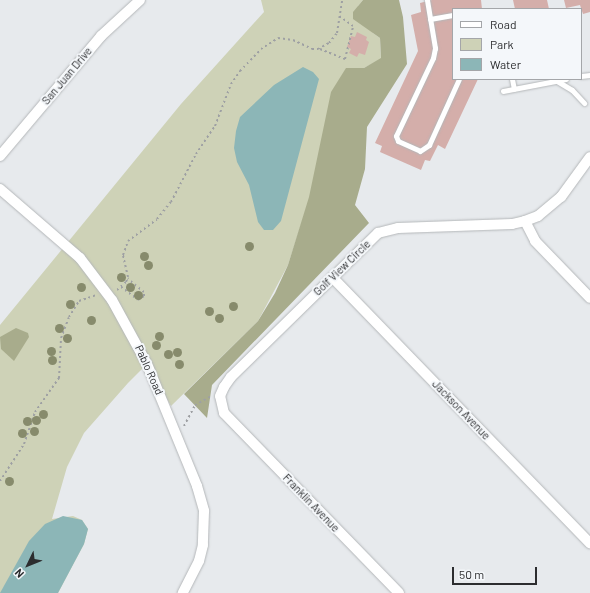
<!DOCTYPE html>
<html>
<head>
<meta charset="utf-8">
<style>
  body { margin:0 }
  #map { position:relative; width:590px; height:593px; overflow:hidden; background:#e7eaed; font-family:Barlow,sans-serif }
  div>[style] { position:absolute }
  .green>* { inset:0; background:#ced2b7 }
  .forest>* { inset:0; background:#a8ac8c }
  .water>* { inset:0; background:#8cb6b7 }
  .building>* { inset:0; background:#d4aeaa }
  .path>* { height:2px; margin-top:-1px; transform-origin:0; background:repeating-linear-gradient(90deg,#9ea0a3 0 2px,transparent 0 5px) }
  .roads { filter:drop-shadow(0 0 1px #b4b7b9) drop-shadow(0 0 1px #b4b7b9) }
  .service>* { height:5px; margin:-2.5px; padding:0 2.5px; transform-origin:2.5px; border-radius:2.5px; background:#fff }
  .minor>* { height:10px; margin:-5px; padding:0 5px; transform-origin:5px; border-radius:5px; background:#fff }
  .trees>* { width:9px; height:9px; margin:-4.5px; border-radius:50%; background:#878b6c }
  span { translate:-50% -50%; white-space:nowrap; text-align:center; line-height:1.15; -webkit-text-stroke:4px #f4f7fa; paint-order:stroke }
  .street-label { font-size:11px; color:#2c2d2f }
  .legend { position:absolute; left:452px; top:8px; width:130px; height:72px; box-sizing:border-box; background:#f4f7fa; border:1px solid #a4a6a9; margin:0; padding:5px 7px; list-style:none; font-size:12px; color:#2c2d2f }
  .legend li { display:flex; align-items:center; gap:8px; height:20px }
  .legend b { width:20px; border:1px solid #a4a6a9 }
  .north { position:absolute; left:8px; top:545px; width:40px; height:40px; -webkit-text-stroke:3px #f4f7fa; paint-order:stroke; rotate:227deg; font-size:11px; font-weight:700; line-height:16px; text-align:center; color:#2c2d2f }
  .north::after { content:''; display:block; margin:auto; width:14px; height:18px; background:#2c2d2f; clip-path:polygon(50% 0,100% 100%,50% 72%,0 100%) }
  .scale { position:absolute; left:452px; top:567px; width:85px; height:18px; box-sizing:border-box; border:2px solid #2c2d2f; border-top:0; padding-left:5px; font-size:12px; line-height:14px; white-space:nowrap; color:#2c2d2f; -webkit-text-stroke:3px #f4f7fa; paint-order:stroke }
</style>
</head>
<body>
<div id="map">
  <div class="green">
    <i style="clip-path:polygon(261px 0,363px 0,358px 6px,373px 33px,380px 38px,381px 59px,364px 68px,351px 69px,288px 265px,258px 321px,171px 406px,147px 364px,128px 383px,84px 433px,67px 467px,52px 519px,73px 516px,82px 520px,88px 529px,84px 544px,58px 593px,0 593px,0 325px,181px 104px,264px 12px)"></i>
  </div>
  <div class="forest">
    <i style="clip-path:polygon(363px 0,399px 0,403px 17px,407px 64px,367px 127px,365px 169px,355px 205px,369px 223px,212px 385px,207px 418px,184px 394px,258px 321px,275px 293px,288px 265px,309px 197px,331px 92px,346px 68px,364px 68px,381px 58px,380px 38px,353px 19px,353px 12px)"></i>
    <i style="clip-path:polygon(16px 328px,28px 333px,29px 337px,14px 361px,1px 349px,0 337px)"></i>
  </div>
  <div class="water">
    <i style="clip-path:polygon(303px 67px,313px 72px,319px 79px,281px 221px,273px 230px,264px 230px,258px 222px,249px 185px,237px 162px,234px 148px,236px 131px,240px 117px,274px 85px)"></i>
    <i style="clip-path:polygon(63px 516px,82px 520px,88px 529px,84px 544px,58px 593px,0 593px,29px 541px,45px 524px)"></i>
  </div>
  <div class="building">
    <i style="clip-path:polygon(432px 0,481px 0,482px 9px,453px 9px,453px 79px,478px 79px,445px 149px,438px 145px,430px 161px,425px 160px,421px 170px,380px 152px,382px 146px,375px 143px,418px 51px,411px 15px,421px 12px,420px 3px)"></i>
    <i style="clip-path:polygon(513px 0,547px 0,549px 9px,515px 9px)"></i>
    <i style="clip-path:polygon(564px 0,590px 0,590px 12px,583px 14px,580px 5px,566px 8px)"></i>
    <i style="clip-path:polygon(357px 32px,367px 37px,366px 40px,369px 42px,365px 55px,359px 53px,357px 57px,349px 53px,351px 49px,347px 47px,351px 36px,355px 37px)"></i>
  </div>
  <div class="path">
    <i style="left:320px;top:49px;width:27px;rotate:22deg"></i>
    <i style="left:345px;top:59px;width:34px;rotate:-76deg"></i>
    <i style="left:353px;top:26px;width:17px;rotate:-144deg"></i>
    <i style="left:121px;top:287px;width:21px;rotate:37deg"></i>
    <i style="left:138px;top:300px;width:7px;rotate:-34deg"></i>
    <i style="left:144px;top:296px;width:4px;rotate:-90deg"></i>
    <i style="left:144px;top:292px;width:21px;rotate:-141deg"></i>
    <i style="left:117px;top:290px;width:12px;rotate:-42deg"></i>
    <i style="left:126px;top:282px;width:5px;rotate:-68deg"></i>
    <i style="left:128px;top:277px;width:23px;rotate:-103deg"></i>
    <i style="left:123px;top:255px;width:15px;rotate:-70deg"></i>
    <i style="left:128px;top:241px;width:36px;rotate:-37deg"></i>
    <i style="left:157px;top:219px;width:22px;rotate:-51deg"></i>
    <i style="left:171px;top:202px;width:54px;rotate:-62.5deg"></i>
    <i style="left:196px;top:154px;width:34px;rotate:-56deg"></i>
    <i style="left:215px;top:126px;width:45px;rotate:-69.1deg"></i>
    <i style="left:231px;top:84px;width:16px;rotate:-55deg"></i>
    <i style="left:240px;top:71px;width:30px;rotate:-46deg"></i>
    <i style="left:261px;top:49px;width:20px;rotate:-33deg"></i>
    <i style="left:278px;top:38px;width:15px;rotate:8deg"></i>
    <i style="left:293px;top:40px;width:21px;rotate:25deg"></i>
    <i style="left:312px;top:49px;width:6px"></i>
    <i style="left:318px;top:49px;width:13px;rotate:-29deg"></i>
    <i style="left:329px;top:43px;width:13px;rotate:-51deg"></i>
    <i style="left:337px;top:33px;width:33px;rotate:-81deg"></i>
    <i style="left:184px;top:426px;width:24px;rotate:-62deg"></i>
    <i style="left:195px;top:405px;width:18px;rotate:-29deg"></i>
    <i style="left:0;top:481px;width:44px;rotate:-57deg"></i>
    <i style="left:24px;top:444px;width:34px;rotate:-71deg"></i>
    <i style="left:35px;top:412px;width:42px;rotate:-54.8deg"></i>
    <i style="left:59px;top:378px;width:40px;rotate:-87.1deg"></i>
    <i style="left:61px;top:338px;width:22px;rotate:-69deg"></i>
    <i style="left:69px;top:317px;width:19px;rotate:-58deg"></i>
    <i style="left:79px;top:301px;width:18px;rotate:-19deg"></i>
  </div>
  <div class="roads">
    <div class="service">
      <i style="left:427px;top:0;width:49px;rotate:80.5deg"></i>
      <i style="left:435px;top:48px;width:10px;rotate:101deg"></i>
      <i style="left:433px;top:58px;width:86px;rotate:115.4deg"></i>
      <i style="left:396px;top:136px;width:5px;rotate:68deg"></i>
      <i style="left:398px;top:141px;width:24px;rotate:24deg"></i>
      <i style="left:420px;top:151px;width:11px;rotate:-34deg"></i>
      <i style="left:429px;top:145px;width:72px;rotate:-65.6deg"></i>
      <i style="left:430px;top:19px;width:23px;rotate:-10deg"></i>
      <i style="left:581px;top:76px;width:9px;rotate:-6deg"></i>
      <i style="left:512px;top:79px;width:10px;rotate:79deg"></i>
      <i style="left:557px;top:81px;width:17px;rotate:31deg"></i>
      <i style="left:572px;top:90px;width:18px;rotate:47deg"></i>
      <i style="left:503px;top:91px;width:64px;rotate:-10.8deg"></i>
    </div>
    <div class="minor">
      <i style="left:0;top:156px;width:157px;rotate:-49.9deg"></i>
      <i style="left:101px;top:36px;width:53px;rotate:-42.7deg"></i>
      <i style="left:0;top:189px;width:106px;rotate:40.8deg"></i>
      <i style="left:80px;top:258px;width:53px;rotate:52.7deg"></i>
      <i style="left:112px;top:300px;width:73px;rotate:61.3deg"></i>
      <i style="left:147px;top:364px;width:132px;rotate:67.7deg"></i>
      <i style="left:197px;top:486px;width:26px;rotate:74deg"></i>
      <i style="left:204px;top:511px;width:34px;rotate:92deg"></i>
      <i style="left:203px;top:545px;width:16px;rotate:104deg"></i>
      <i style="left:199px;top:561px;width:36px;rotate:117deg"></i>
      <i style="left:525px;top:221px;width:22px;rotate:63deg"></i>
      <i style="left:535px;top:241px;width:79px;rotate:46deg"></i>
      <i style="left:332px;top:277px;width:371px;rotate:45.9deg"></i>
      <i style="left:399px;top:593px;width:251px;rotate:-134.2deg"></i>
      <i style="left:224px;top:413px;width:17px;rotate:-103deg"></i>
      <i style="left:220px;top:396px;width:10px;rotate:-66deg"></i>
      <i style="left:224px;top:387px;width:12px;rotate:-55deg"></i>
      <i style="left:231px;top:377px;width:206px;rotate:-44.4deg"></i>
      <i style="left:378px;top:233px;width:21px;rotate:-14deg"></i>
      <i style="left:398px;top:228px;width:114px;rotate:-2deg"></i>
      <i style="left:512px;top:224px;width:13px;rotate:-13deg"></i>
      <i style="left:525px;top:221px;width:14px;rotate:-21deg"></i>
      <i style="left:538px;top:216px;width:30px;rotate:-40deg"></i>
      <i style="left:561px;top:197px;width:49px;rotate:-54.1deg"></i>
    </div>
  </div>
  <div class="trees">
    <i style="left:249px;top:246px"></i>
    <i style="left:144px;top:256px"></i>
    <i style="left:148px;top:265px"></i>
    <i style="left:121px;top:277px"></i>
    <i style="left:81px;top:287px"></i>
    <i style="left:130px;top:287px"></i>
    <i style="left:138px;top:295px"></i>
    <i style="left:70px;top:304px"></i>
    <i style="left:233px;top:306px"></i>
    <i style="left:209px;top:311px"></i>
    <i style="left:219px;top:318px"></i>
    <i style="left:91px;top:320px"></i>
    <i style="left:59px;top:328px"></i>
    <i style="left:159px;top:336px"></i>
    <i style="left:67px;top:338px"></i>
    <i style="left:156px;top:345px"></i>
    <i style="left:51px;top:351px"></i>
    <i style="left:177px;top:352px"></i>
    <i style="left:168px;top:354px"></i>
    <i style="left:52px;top:360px"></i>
    <i style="left:179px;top:364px"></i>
    <i style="left:43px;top:414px"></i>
    <i style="left:36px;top:420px"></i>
    <i style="left:27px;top:421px"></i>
    <i style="left:34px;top:431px"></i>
    <i style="left:22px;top:433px"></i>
    <i style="left:9px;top:481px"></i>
  </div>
  <div class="street-label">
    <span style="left:67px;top:76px;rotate:-50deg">San Juan Drive</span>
    <span style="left:342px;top:268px;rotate:-44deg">Golf View Circle</span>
    <span style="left:149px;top:370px;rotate:66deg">Pablo Road</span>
    <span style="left:461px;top:410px;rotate:46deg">Jackson Avenue</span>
    <span style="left:311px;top:503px;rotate:46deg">Franklin Avenue</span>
  </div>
  <ul class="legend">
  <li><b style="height:5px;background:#fff"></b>Road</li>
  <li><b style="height:11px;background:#ced2b7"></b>Park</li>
  <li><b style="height:11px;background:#8cb6b7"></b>Water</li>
  </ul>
  <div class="north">N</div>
  <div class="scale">50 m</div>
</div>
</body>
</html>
